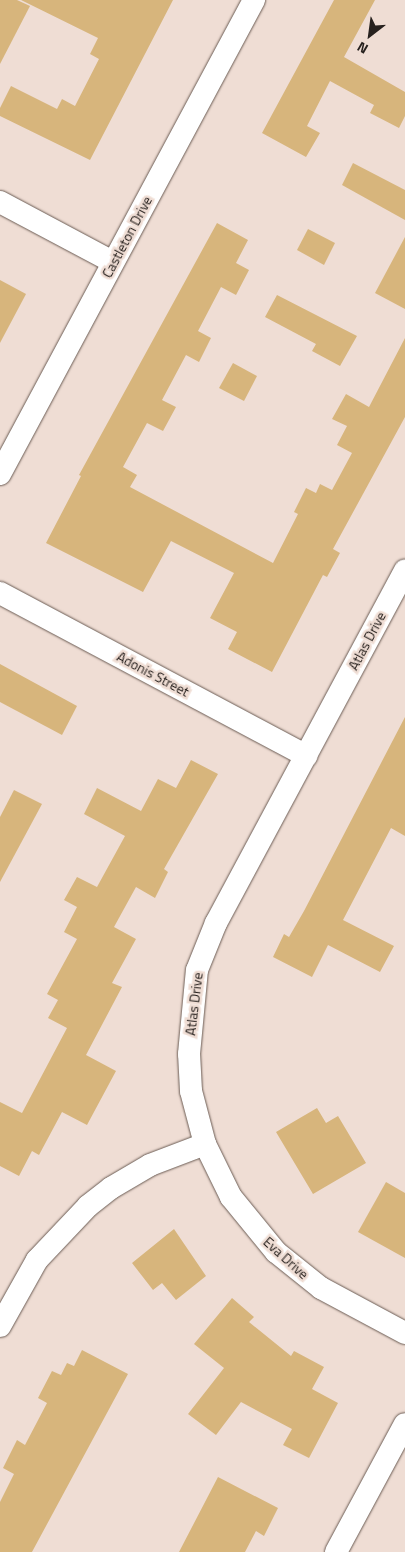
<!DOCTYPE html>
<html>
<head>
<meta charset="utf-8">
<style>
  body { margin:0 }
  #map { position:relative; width:405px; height:1552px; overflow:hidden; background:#efddd4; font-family:"Titillium Web",sans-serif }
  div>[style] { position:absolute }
  .building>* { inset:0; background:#d7b57c }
  .roads { filter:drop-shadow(0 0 1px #6b5c54) drop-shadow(0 0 1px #6b5c54) }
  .street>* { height:22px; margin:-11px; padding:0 11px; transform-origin:11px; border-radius:11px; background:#fff }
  span { translate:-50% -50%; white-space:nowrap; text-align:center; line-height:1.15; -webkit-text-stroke:5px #efddd4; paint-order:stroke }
  .street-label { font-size:14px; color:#27211e }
  .north { position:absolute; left:345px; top:10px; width:50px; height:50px; -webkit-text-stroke:4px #efddd4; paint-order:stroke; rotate:210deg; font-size:14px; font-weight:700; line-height:20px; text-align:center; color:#27211e }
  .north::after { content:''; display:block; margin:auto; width:18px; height:22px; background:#27211e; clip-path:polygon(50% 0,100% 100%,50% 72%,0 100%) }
</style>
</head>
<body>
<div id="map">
  <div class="building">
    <i style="clip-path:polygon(0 0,17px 0,30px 6px,0 64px)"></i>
    <i style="clip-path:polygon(21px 0,173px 0,90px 160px,0 116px,0 108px,11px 86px,57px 109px,62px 99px,75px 106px,99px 59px,90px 54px,98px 38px)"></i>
    <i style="clip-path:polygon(334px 0,375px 0,344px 57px,405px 92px,405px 116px,399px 128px,370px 113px,374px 105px,330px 81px,307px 126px,320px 133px,306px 157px,262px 133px)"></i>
    <i style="clip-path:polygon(353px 163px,405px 190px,405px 220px,342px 185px)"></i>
    <i style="clip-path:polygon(217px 223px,248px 240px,236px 263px,249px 270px,236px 295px,221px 287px,198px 331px,211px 338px,199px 362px,186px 355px,162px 400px,176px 407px,163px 431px,147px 423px,123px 467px,137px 475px,130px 487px,273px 563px,298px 514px,294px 512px,306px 488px,316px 493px,320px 484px,332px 490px,352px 453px,337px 445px,347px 426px,332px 419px,346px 394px,369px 407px,405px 338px,405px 417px,333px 549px,340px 553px,327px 577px,323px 575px,272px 672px,228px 649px,237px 632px,210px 618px,234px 573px,171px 541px,143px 592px,46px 543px,81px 476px,79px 475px)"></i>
    <i style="clip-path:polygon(308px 229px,335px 243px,324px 265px,297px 250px)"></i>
    <i style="clip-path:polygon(405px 237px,405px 309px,375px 293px)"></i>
    <i style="clip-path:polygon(0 280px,26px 294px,0 343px)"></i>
    <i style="clip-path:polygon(277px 295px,357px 336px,340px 366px,312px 351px,316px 344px,265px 317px)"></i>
    <i style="clip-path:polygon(233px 363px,257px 376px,244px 401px,219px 388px)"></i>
    <i style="clip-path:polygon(0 664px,77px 706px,62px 735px,0 702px)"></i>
    <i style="clip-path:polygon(405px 717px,405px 836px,391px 828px,343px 920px,394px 946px,380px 972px,328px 945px,312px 977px,273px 957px,284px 934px,289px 937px,304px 911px)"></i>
    <i style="clip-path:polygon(191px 760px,218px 774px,164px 869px,168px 872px,155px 898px,136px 887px,114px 927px,136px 939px,112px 983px,122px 987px,86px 1055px,116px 1071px,87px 1125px,62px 1112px,39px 1155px,32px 1151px,19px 1176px,0 1166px,0 1102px,22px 1113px,67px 1028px,48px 1018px,58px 1000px,47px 994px,77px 939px,64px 932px,77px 907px,64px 900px,77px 877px,97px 887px,125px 836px,84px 814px,97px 788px,141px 811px,158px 779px,176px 788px)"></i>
    <i style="clip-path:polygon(14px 790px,42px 804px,0 882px,0 817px)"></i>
    <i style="clip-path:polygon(317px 1108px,326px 1123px,338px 1116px,366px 1163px,313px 1194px,276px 1132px)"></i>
    <i style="clip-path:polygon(386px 1182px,405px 1193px,405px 1258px,358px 1232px)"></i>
    <i style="clip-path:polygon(174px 1229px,206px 1276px,176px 1300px,162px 1283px,153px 1290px,132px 1263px)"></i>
    <i style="clip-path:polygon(232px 1298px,254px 1317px,249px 1322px,291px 1356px,294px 1351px,324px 1367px,312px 1389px,338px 1403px,309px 1458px,283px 1445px,292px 1429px,241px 1402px,216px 1435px,188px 1414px,224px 1368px,194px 1344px)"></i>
    <i style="clip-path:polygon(82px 1350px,128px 1374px,32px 1552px,0 1552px,0 1502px,14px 1474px,3px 1468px,17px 1440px,25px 1445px,47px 1403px,38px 1398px,52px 1371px,61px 1375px,67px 1363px,74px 1366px)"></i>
    <i style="clip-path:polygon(218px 1477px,278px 1508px,264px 1536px,256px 1531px,245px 1552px,179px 1552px)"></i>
  </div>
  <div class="roads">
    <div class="street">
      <i style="left:0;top:202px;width:128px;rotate:28deg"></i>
      <i style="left:0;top:474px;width:538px;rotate:-61.81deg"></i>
      <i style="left:0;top:593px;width:347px;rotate:28deg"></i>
      <i style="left:205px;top:1144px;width:59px;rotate:63.9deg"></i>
      <i style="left:231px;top:1197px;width:71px;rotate:50.7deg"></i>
      <i style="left:276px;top:1252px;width:58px;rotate:38.7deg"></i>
      <i style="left:321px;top:1288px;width:95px;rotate:28.2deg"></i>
      <i style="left:0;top:1326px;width:76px;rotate:-60.7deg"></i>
      <i style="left:37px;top:1260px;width:74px;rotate:-46.6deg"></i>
      <i style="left:88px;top:1206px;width:29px;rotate:-38deg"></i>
      <i style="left:111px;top:1188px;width:45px;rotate:-30.5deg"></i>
      <i style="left:150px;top:1165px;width:59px;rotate:-20.9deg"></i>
      <i style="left:205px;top:1144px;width:55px;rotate:-104.8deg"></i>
      <i style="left:191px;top:1091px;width:37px;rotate:-93deg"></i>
      <i style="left:189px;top:1054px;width:84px;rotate:-84.6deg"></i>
      <i style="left:197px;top:970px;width:51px;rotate:-68deg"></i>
      <i style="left:216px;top:923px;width:400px;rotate:-61.8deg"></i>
      <i style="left:336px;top:1552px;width:145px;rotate:-61.7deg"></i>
    </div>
  </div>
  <div class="street-label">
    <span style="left:127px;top:237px;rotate:-62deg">Castleton Drive</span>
    <span style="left:367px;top:641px;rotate:-62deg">Atlas Drive</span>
    <span style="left:153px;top:674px;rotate:28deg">Adonis Street</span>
    <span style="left:194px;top:1004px;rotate:-83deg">Atlas Drive</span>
    <span style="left:286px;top:1258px;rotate:42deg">Eva Drive</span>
  </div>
  <div class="north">N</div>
</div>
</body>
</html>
